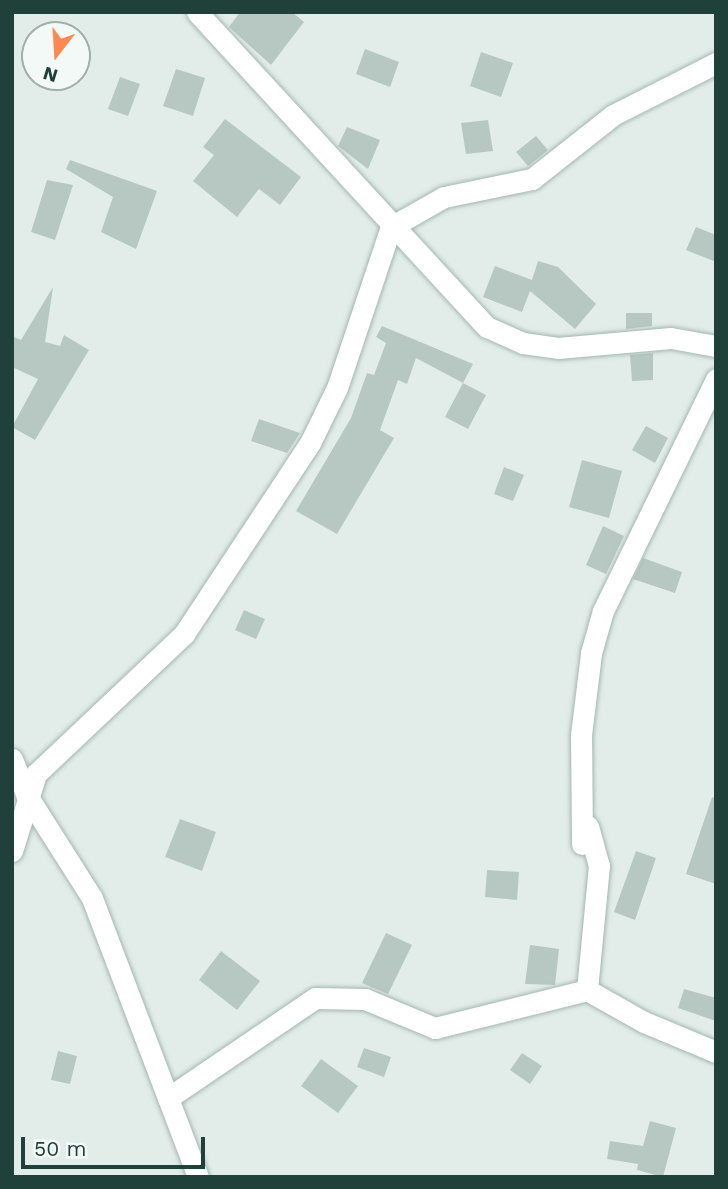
<!DOCTYPE html>
<html>
<head>
<meta charset="utf-8">
<style>
  body { margin:0 }
  #map { position:relative; width:728px; height:1189px; overflow:hidden; background:#e2ede9; font-family:"Work Sans",sans-serif }
  div>[style] { position:absolute }
  .building>* { inset:0; background:#b7c8c2 }
  .roads { filter:drop-shadow(0 0 2px #a4b6b1) drop-shadow(0 0 2px #a4b6b1) }
  .minor>* { height:21px; margin:-10.5px; padding:0 10.5px; transform-origin:10.5px; border-radius:10.5px; background:#fff }
  span { translate:-50% -50%; white-space:nowrap; text-align:center; line-height:1.15; -webkit-text-stroke:7px #f3f9f6; paint-order:stroke }
  .frame { position:absolute; inset:0; border:14px solid #20403a; pointer-events:none }
  .north { position:absolute; left:21px; top:21px; width:70px; height:70px; box-sizing:border-box; background:#f3f9f6; border:2px solid #9fafab; border-radius:50%; rotate:197deg; font-size:19px; font-weight:700; line-height:28px; text-align:center; color:#20403a }
  .north::after { content:''; display:block; margin:auto; width:24px; height:32px; background:#fd8850; clip-path:polygon(50% 0,100% 100%,50% 72%,0 100%) }
  .scale { position:absolute; left:21px; top:1137px; width:184px; height:32px; box-sizing:border-box; border:4px solid #20403a; border-top:0; padding-left:9px; font-size:21px; line-height:24px; white-space:nowrap; color:#20403a; -webkit-text-stroke:5px #f3f9f6; paint-order:stroke }
</style>
</head>
<body>
<div id="map">
  <div class="building">
    <i style="clip-path:polygon(240px 12px,292px 12px,304px 22px,271px 65px,229px 27px)"></i>
    <i style="clip-path:polygon(365px 49px,399px 62px,390px 87px,356px 74px)"></i>
    <i style="clip-path:polygon(481px 52px,513px 63px,501px 97px,470px 86px)"></i>
    <i style="clip-path:polygon(176px 69px,205px 78px,193px 116px,163px 106px)"></i>
    <i style="clip-path:polygon(120px 77px,140px 84px,128px 116px,108px 109px)"></i>
    <i style="clip-path:polygon(225px 119px,301px 177px,280px 205px,259px 189px,237px 217px,193px 181px,214px 155px,203px 147px)"></i>
    <i style="clip-path:polygon(488px 120px,493px 151px,466px 154px,461px 123px)"></i>
    <i style="clip-path:polygon(347px 127px,380px 140px,368px 169px,338px 146px)"></i>
    <i style="clip-path:polygon(536px 136px,548px 150px,528px 166px,516px 152px)"></i>
    <i style="clip-path:polygon(70px 160px,157px 191px,136px 249px,101px 232px,113px 197px,66px 169px)"></i>
    <i style="clip-path:polygon(47px 180px,73px 185px,55px 240px,31px 232px)"></i>
    <i style="clip-path:polygon(696px 227px,716px 235px,716px 262px,686px 250px)"></i>
    <i style="clip-path:polygon(538px 261px,558px 267px,596px 304px,575px 329px,530px 291px,522px 312px,483px 297px,495px 266px,532px 280px)"></i>
    <i style="clip-path:polygon(53px 287px,45px 342px,60px 346px,64px 335px,89px 350px,35px 440px,12px 427px,38px 379px,12px 367px,12px 336px,21px 340px)"></i>
    <i style="clip-path:polygon(626px 313px,652px 313px,652px 326px,626px 329px)"></i>
    <i style="clip-path:polygon(382px 326px,473px 364px,463px 383px,486px 395px,468px 429px,445px 417px,463px 383px,416px 358px,407px 384px,398px 380px,380px 430px,394px 438px,337px 534px,296px 511px,351px 418px,367px 373px,374px 375px,386px 343px,376px 337px)"></i>
    <i style="clip-path:polygon(653px 353px,653px 380px,632px 381px,630px 355px)"></i>
    <i style="clip-path:polygon(259px 419px,300px 433px,287px 453px,251px 441px)"></i>
    <i style="clip-path:polygon(646px 426px,668px 438px,655px 463px,632px 450px)"></i>
    <i style="clip-path:polygon(582px 460px,622px 471px,609px 518px,569px 507px)"></i>
    <i style="clip-path:polygon(504px 467px,524px 475px,513px 501px,494px 494px)"></i>
    <i style="clip-path:polygon(603px 526px,624px 536px,606px 574px,586px 565px)"></i>
    <i style="clip-path:polygon(643px 558px,682px 572px,675px 593px,633px 579px)"></i>
    <i style="clip-path:polygon(244px 610px,265px 619px,256px 639px,235px 630px)"></i>
    <i style="clip-path:polygon(712px 797px,716px 798px,716px 884px,686px 874px)"></i>
    <i style="clip-path:polygon(180px 819px,216px 832px,202px 871px,165px 857px)"></i>
    <i style="clip-path:polygon(636px 851px,656px 858px,635px 920px,614px 912px)"></i>
    <i style="clip-path:polygon(487px 870px,519px 872px,517px 900px,485px 897px)"></i>
    <i style="clip-path:polygon(386px 933px,412px 945px,388px 994px,362px 983px)"></i>
    <i style="clip-path:polygon(530px 945px,559px 949px,555px 985px,525px 984px)"></i>
    <i style="clip-path:polygon(221px 951px,260px 981px,237px 1010px,199px 980px)"></i>
    <i style="clip-path:polygon(684px 989px,716px 998px,716px 1021px,678px 1008px)"></i>
    <i style="clip-path:polygon(364px 1048px,391px 1057px,384px 1077px,357px 1067px)"></i>
    <i style="clip-path:polygon(58px 1051px,77px 1056px,70px 1084px,51px 1080px)"></i>
    <i style="clip-path:polygon(522px 1053px,542px 1066px,530px 1084px,510px 1070px)"></i>
    <i style="clip-path:polygon(321px 1059px,358px 1086px,338px 1113px,301px 1086px)"></i>
    <i style="clip-path:polygon(650px 1121px,676px 1128px,663px 1177px,637px 1170px,638px 1164px,607px 1159px,610px 1141px,643px 1146px)"></i>
  </div>
  <div class="roads">
    <div class="minor">
      <i style="left:197px;top:12px;width:428px;rotate:47.4deg"></i>
      <i style="left:487px;top:327px;width:39px;rotate:24deg"></i>
      <i style="left:523px;top:343px;width:35px;rotate:8deg"></i>
      <i style="left:558px;top:348px;width:113px;rotate:-5.1deg"></i>
      <i style="left:671px;top:338px;width:46px;rotate:10.1deg"></i>
      <i style="left:12px;top:759px;width:38px;rotate:68deg"></i>
      <i style="left:26px;top:794px;width:123px;rotate:57.6deg"></i>
      <i style="left:92px;top:898px;width:298px;rotate:69.2deg"></i>
      <i style="left:582px;top:844px;width:109px;rotate:-90.5deg"></i>
      <i style="left:581px;top:735px;width:83px;rotate:-83deg"></i>
      <i style="left:591px;top:653px;width:44px;rotate:-74.1deg"></i>
      <i style="left:603px;top:611px;width:258px;rotate:-64deg"></i>
      <i style="left:12px;top:851px;width:81px;rotate:-72.7deg"></i>
      <i style="left:36px;top:774px;width:204px;rotate:-43.4deg"></i>
      <i style="left:184px;top:634px;width:229px;rotate:-56.6deg"></i>
      <i style="left:310px;top:443px;width:61px;rotate:-63.9deg"></i>
      <i style="left:337px;top:388px;width:170px;rotate:-71.5deg"></i>
      <i style="left:391px;top:227px;width:61px;rotate:-29.5deg"></i>
      <i style="left:444px;top:197px;width:90px;rotate:-11.6deg"></i>
      <i style="left:532px;top:179px;width:103px;rotate:-38.3deg"></i>
      <i style="left:613px;top:115px;width:115px;rotate:-26.8deg"></i>
      <i style="left:587px;top:990px;width:125px;rotate:-84.5deg"></i>
      <i style="left:599px;top:866px;width:41px;rotate:-105.4deg"></i>
      <i style="left:168px;top:1098px;width:178px;rotate:-34.2deg"></i>
      <i style="left:315px;top:998px;width:50px;rotate:1.1deg"></i>
      <i style="left:365px;top:999px;width:76px;rotate:22.5deg"></i>
      <i style="left:435px;top:1028px;width:157px;rotate:-14deg"></i>
      <i style="left:587px;top:990px;width:65px;rotate:29.3deg"></i>
      <i style="left:644px;top:1022px;width:78px;rotate:22.6deg"></i>
    </div>
  </div>
  <div class="frame"></div>
  <div class="north">N</div>
  <div class="scale">50 m</div>
</div>
</body>
</html>
